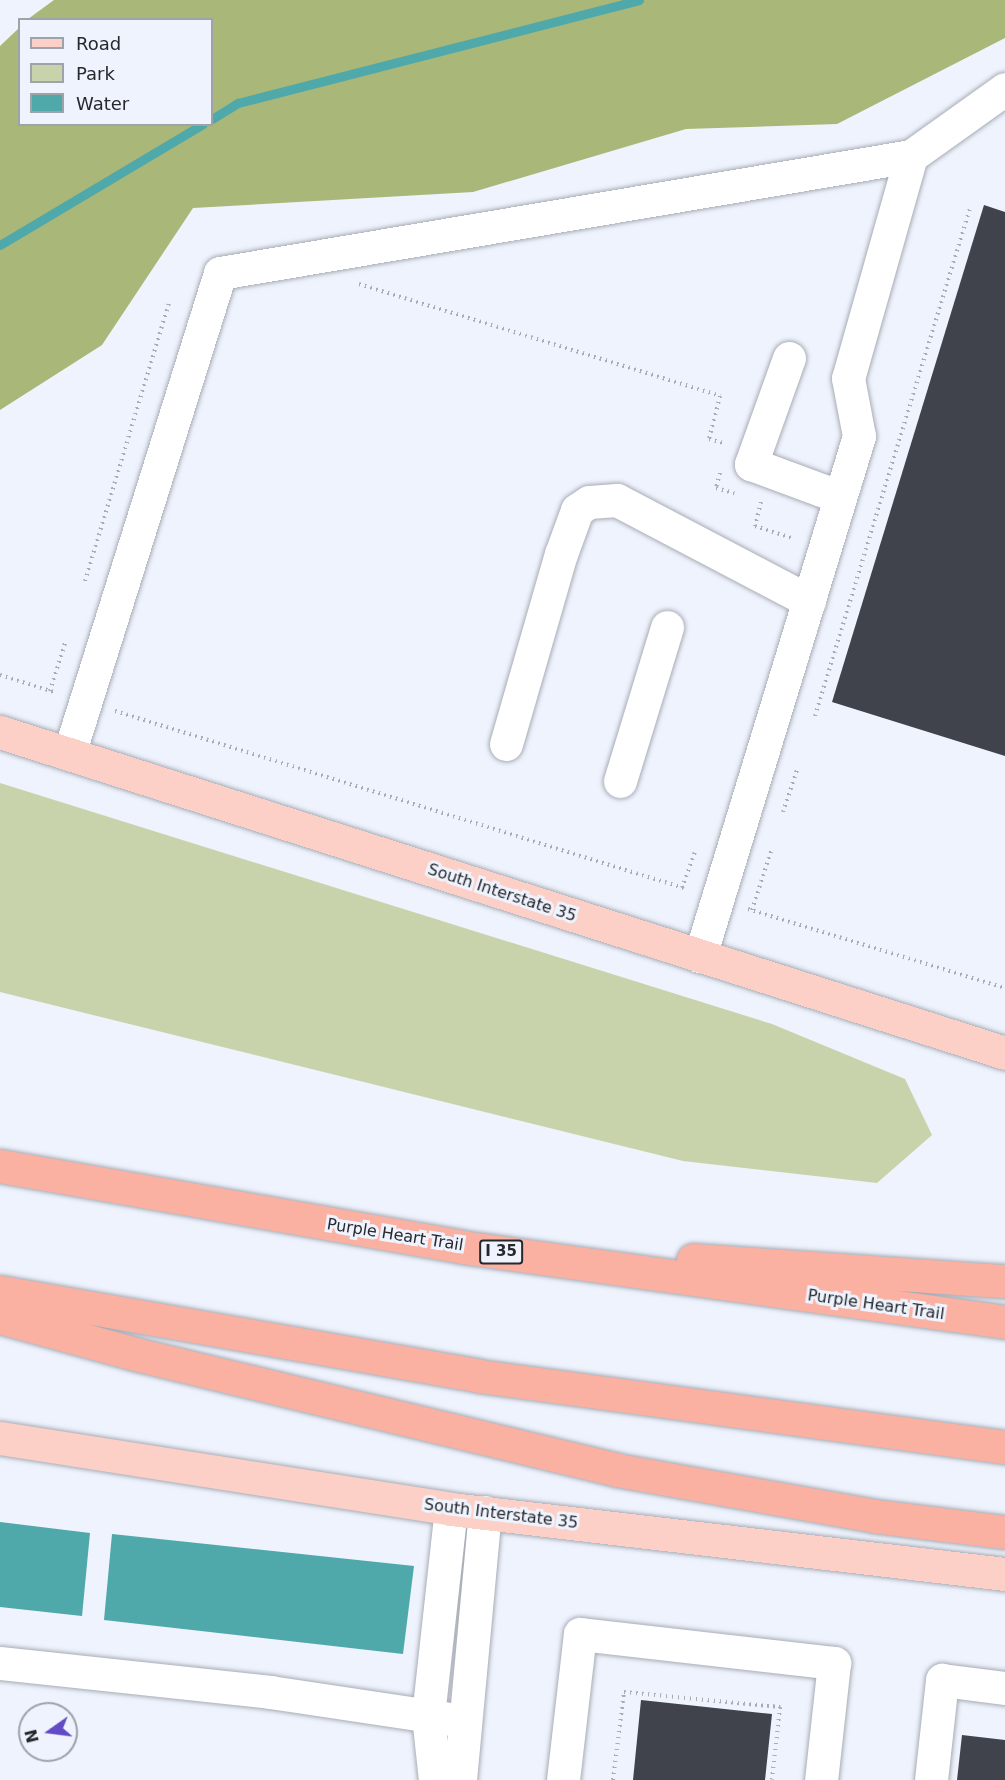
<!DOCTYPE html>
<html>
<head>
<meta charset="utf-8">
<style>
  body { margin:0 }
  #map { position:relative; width:1005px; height:1780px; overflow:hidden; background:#eef3fd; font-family:"DejaVu Sans",sans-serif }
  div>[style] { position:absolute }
  .green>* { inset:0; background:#c9d3ab }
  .forest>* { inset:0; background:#a9b779 }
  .water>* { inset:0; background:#4fa8a9 }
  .stream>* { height:9px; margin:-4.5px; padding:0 4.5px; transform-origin:4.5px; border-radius:4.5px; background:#4fa8a9 }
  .building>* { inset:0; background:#40434c }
  .path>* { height:4px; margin-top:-2px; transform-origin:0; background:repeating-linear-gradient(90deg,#a8acb3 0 1.5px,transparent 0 6px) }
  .roads { filter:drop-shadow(0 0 2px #a8acb5) drop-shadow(0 0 2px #a8acb5) }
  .minor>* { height:33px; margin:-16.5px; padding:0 16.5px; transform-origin:16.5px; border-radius:16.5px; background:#fff }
  .major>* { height:33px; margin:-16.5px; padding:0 16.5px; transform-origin:16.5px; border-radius:16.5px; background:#fdd0c7 }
  .highway>* { height:33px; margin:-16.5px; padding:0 16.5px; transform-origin:16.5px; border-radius:16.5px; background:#fbb1a2 }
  span { translate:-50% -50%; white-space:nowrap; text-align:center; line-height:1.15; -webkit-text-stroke:6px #eef3fd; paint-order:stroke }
  .shield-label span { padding:2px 4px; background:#eef3fd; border:2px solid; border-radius:4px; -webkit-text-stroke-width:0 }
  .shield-label { font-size:15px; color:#27282c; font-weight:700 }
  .street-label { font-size:16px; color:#27282c }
  .legend { position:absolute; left:18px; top:18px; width:195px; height:108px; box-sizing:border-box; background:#eef3fd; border:2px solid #9ea2a9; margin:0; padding:8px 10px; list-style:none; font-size:18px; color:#27282c }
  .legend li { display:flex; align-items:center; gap:12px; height:30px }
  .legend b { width:30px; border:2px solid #9ea2a9 }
  .north { position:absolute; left:18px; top:1702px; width:60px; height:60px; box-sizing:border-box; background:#eef3fd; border:2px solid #9ea2a9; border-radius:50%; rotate:256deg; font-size:16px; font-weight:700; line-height:24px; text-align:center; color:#27282c }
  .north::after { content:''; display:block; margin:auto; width:21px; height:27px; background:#624bc4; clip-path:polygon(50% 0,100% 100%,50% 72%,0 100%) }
</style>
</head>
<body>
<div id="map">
  <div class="green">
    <i style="clip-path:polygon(0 783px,772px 1024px,905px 1079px,932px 1135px,877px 1183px,683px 1161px,0 992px)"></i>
  </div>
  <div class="forest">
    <i style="clip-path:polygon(54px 0,1005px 0,1005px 38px,837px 124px,686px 129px,473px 192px,193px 208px,102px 345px,0 410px,0 46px,19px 28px,20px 124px,212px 124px,212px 20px,28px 19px)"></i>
  </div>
  <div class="water">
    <i style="clip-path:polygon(0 1522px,90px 1533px,82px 1616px,0 1607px)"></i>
    <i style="clip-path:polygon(112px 1534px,414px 1566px,403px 1654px,104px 1620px)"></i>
  </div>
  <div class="stream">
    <i style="left:212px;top:119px;width:31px;rotate:-32deg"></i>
    <i style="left:238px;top:103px;width:414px;rotate:-14.4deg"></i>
    <i style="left:0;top:245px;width:236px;rotate:-30.8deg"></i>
  </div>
  <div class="building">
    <i style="clip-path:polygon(984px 205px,1005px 212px,1005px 756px,832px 702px)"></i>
    <i style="clip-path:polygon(641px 1700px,772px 1714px,765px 1780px,633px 1780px)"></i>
    <i style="clip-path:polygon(962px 1735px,1005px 1740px,1005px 1780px,957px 1780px)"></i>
  </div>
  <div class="path">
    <i style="left:359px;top:284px;width:378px;rotate:17.2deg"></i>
    <i style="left:720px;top:396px;width:44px;rotate:104.3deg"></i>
    <i style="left:709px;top:439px;width:15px;rotate:16deg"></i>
    <i style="left:720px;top:473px;width:16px;rotate:105deg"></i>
    <i style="left:716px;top:488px;width:19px;rotate:16deg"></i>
    <i style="left:761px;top:502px;width:25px;rotate:104deg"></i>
    <i style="left:755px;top:526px;width:40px;rotate:18deg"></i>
    <i style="left:85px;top:581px;width:290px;rotate:-73.2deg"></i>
    <i style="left:0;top:675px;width:57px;rotate:17.5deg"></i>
    <i style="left:50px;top:691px;width:53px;rotate:-72.6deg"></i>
    <i style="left:115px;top:711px;width:599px;rotate:17.29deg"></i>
    <i style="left:815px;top:716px;width:531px;rotate:-73.03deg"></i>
    <i style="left:783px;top:812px;width:47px;rotate:-71.6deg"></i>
    <i style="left:682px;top:888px;width:41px;rotate:-70.3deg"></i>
    <i style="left:748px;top:909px;width:269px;rotate:17.1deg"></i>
    <i style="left:752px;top:910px;width:62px;rotate:-72.1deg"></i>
    <i style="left:613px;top:1780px;width:89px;rotate:-82.9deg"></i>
    <i style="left:624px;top:1692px;width:157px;rotate:5.5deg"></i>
    <i style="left:780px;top:1707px;width:73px;rotate:96.3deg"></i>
  </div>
  <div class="roads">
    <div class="minor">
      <i style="left:911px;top:156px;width:115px;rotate:-35.5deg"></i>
      <i style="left:789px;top:358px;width:113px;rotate:109.7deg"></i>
      <i style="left:751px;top:464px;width:95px;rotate:20.3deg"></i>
      <i style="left:506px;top:744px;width:198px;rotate:-73.9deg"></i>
      <i style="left:561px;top:554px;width:47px;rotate:-70deg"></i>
      <i style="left:577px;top:510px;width:14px;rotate:-34deg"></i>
      <i style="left:589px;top:502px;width:28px;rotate:-4deg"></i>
      <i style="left:617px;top:500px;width:217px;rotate:27.7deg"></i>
      <i style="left:69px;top:754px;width:504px;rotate:-72.57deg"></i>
      <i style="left:220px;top:273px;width:701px;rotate:-9.61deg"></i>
      <i style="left:911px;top:156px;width:231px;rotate:105.8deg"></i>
      <i style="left:848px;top:378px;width:59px;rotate:79.3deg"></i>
      <i style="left:859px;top:436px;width:544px;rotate:107deg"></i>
      <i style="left:620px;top:781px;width:161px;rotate:-73deg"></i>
      <i style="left:0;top:1663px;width:272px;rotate:6.1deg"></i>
      <i style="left:270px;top:1692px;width:196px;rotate:8.5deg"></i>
      <i style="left:435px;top:1780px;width:64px;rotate:-96.2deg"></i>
      <i style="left:428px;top:1716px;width:208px;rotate:-83.7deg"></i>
      <i style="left:460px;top:1780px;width:269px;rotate:-84.7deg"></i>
      <i style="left:563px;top:1780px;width:147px;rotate:-83.4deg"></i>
      <i style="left:580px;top:1634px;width:256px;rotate:6.5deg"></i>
      <i style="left:834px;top:1663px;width:118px;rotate:96.3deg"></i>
      <i style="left:931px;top:1780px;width:101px;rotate:-83.7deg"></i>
      <i style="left:942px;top:1680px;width:64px;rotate:7.2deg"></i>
    </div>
    <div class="major">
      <i style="left:0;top:732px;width:1055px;rotate:17.71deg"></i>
      <i style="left:0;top:1438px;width:457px;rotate:8.9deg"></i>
      <i style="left:451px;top:1509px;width:558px;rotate:6.69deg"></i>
    </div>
    <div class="highway">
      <i style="left:0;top:1166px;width:469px;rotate:9.9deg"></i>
      <i style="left:462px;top:1247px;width:548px;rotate:7.86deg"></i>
      <i style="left:693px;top:1260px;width:313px;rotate:3.9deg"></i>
      <i style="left:0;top:1292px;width:486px;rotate:9.9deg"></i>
      <i style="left:479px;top:1376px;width:531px;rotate:7.69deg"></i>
      <i style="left:0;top:1317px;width:144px;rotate:15.3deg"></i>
      <i style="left:139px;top:1355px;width:492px;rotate:13.5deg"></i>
      <i style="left:617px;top:1470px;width:261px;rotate:10.1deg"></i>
      <i style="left:874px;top:1516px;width:132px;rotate:7deg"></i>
    </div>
  </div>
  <div class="shield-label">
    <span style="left:501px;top:1252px">I 35</span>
  </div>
  <div class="street-label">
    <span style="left:502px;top:893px;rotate:18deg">South Interstate 35</span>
    <span style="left:395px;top:1235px;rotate:9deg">Purple Heart Trail</span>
    <span style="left:876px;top:1305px;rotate:8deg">Purple Heart Trail</span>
    <span style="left:501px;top:1514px;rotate:7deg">South Interstate 35</span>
  </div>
  <ul class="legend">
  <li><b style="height:8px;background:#fdd0c7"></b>Road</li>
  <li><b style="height:16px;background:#c9d3ab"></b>Park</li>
  <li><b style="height:16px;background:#4fa8a9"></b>Water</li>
  </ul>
  <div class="north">N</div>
</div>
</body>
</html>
